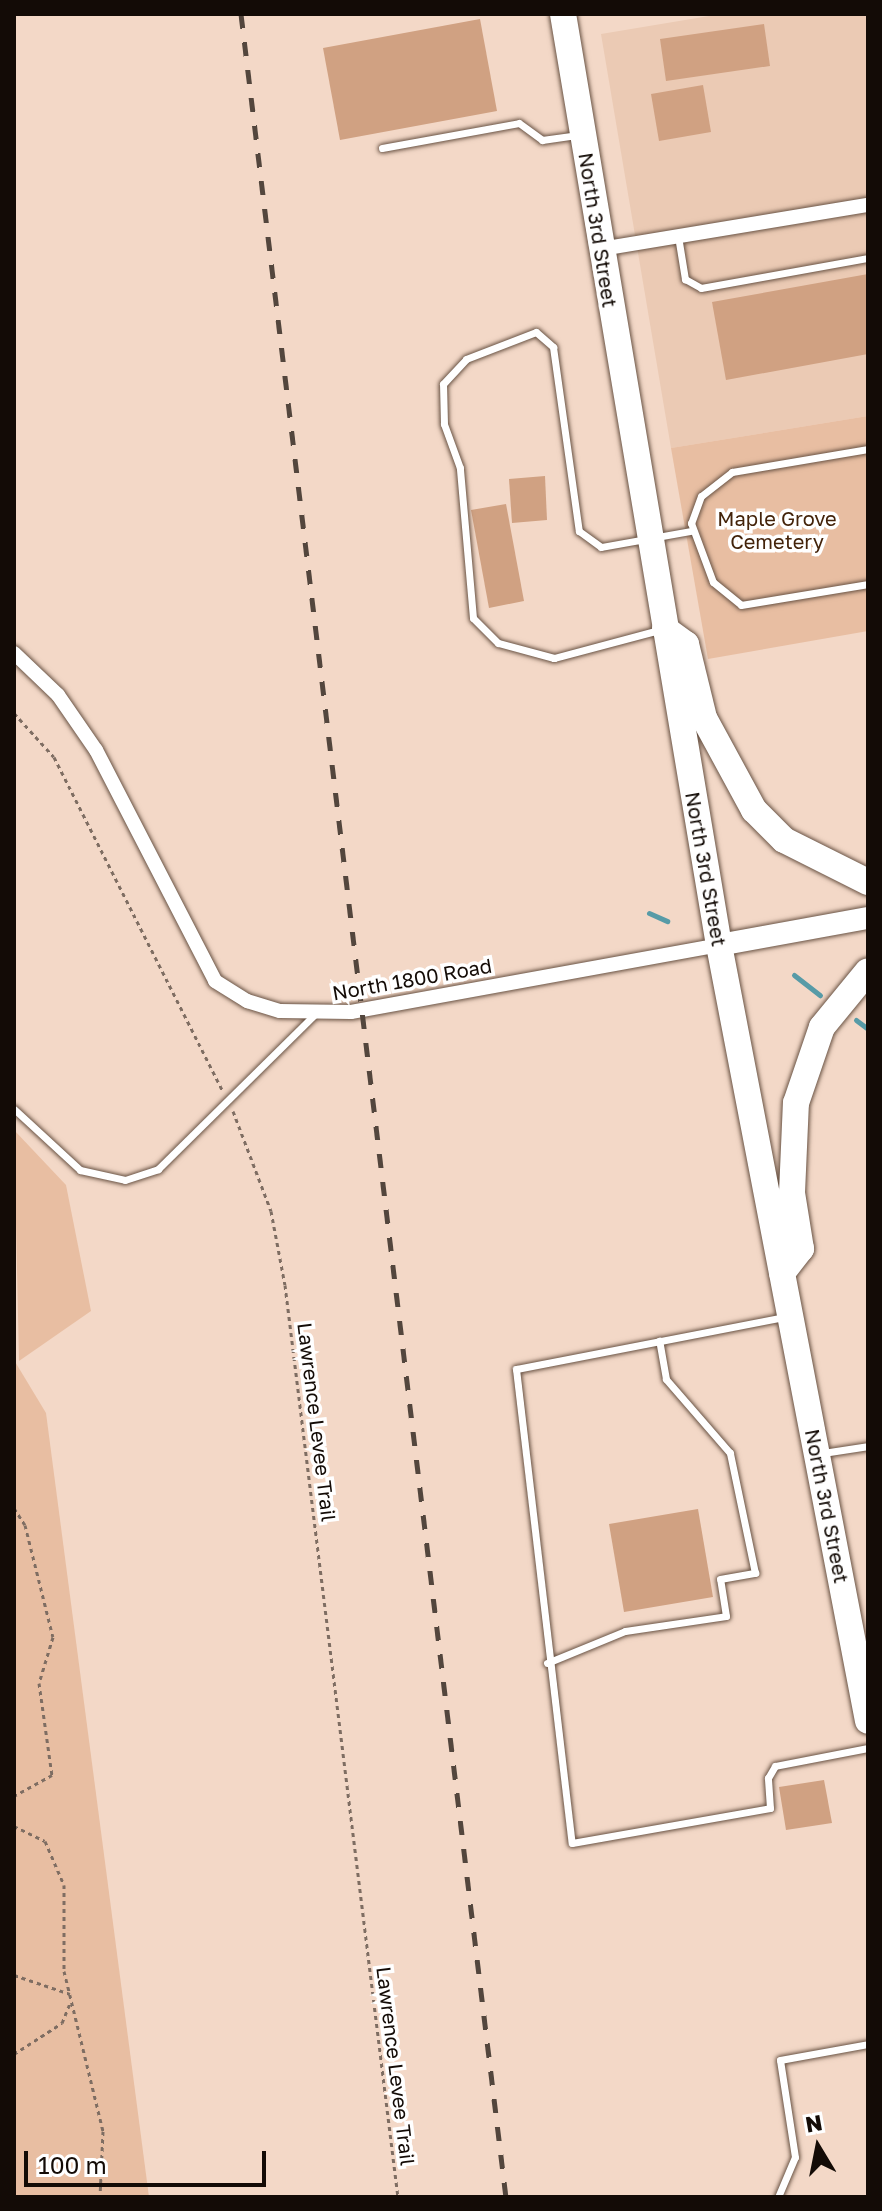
<!DOCTYPE html>
<html>
<head>
<meta charset="utf-8">
<style>
  body { margin:0 }
  #map { position:relative; width:882px; height:2211px; overflow:hidden; background:#f3d8c7; font-family:"Golos Text",sans-serif }
  div>[style] { position:absolute }
  .built>* { inset:0; background:#ebcab4 }
  .green>* { inset:0; background:#e8bea2 }
  .stream>* { height:5px; margin:-2.5px; padding:0 2.5px; transform-origin:2.5px; border-radius:2.5px; background:#579ba7 }
  .building>* { inset:0; background:#d0a182 }
  .path>* { height:3px; margin-top:-1.5px; transform-origin:0; background:repeating-linear-gradient(90deg,#7e6d62 0 4px,transparent 0 8px) }
  .roads { filter:drop-shadow(0 0 2px #695344) drop-shadow(0 0 2px #695344) }
  .lane>* { height:7px; margin:-3.5px; padding:0 3.5px; transform-origin:3.5px; border-radius:3.5px; background:#fff }
  .street>* { height:14px; margin:-7px; padding:0 7px; transform-origin:7px; border-radius:7px; background:#fff }
  .primary>* { height:22px; margin:-11px; padding:0 11px; transform-origin:11px; border-radius:11px; background:#fff }
  .highway>* { height:26px; margin:-13px; padding:0 13px; transform-origin:13px; border-radius:13px; background:#fff }
  .rail>* { height:5px; margin-top:-2.5px; transform-origin:0; background:repeating-linear-gradient(90deg,#53463d 0 14px,transparent 0 28px) }
  span { translate:-50% -50%; white-space:nowrap; text-align:center; line-height:1.15; -webkit-text-stroke:7px #fff; paint-order:stroke }
  .street-label { font-size:20px; color:#130b06 }
  .park-label { font-size:20px; color:#43230a }
  .frame { position:absolute; inset:0; border:16px solid #130b06; pointer-events:none }
  .north { position:absolute; left:778px; top:2107px; width:80px; height:80px; -webkit-text-stroke:6px #fff; paint-order:stroke; rotate:350deg; font-size:22px; font-weight:700; line-height:32px; text-align:center; color:#130b06 }
  .north::after { content:''; display:block; margin:auto; width:28px; height:36px; background:#130b06; clip-path:polygon(50% 0,100% 100%,50% 72%,0 100%) }
  .scale { position:absolute; left:24px; top:2151px; width:242px; height:36px; box-sizing:border-box; border:4px solid #130b06; border-top:0; padding-left:10px; font-size:24px; line-height:28px; white-space:nowrap; color:#130b06; -webkit-text-stroke:6px #fff; paint-order:stroke }
</style>
</head>
<body>
<div id="map">
  <div class="built">
    <i style="clip-path:polygon(721px 14px,868px 14px,868px 416px,671px 448px,601px 34px)"></i>
  </div>
  <div class="green">
    <i style="clip-path:polygon(868px 416px,868px 631px,708px 659px,671px 448px)"></i>
    <i style="clip-path:polygon(14px 1130px,66px 1185px,91px 1311px,19px 1361px)"></i>
    <i style="clip-path:polygon(14px 1360px,46px 1413px,149px 2197px,14px 2197px)"></i>
  </div>
  <div class="stream">
    <i style="left:649px;top:913px;width:20px;rotate:24deg"></i>
    <i style="left:794px;top:975px;width:33px;rotate:38deg"></i>
    <i style="left:856px;top:1020px;width:15px;rotate:37deg"></i>
  </div>
  <div class="building">
    <i style="clip-path:polygon(480px 19px,497px 111px,340px 140px,323px 48px)"></i>
    <i style="clip-path:polygon(764px 24px,770px 66px,666px 81px,660px 39px)"></i>
    <i style="clip-path:polygon(703px 85px,711px 132px,659px 141px,651px 94px)"></i>
    <i style="clip-path:polygon(868px 274px,868px 354px,726px 380px,712px 302px)"></i>
    <i style="clip-path:polygon(545px 476px,547px 520px,512px 523px,509px 479px)"></i>
    <i style="clip-path:polygon(506px 504px,524px 601px,489px 608px,471px 510px)"></i>
    <i style="clip-path:polygon(698px 1509px,713px 1597px,624px 1612px,609px 1524px)"></i>
    <i style="clip-path:polygon(824px 1780px,832px 1823px,786px 1830px,779px 1787px)"></i>
  </div>
  <div class="path">
    <i style="left:14px;top:713px;width:59px;rotate:47.7deg"></i>
    <i style="left:54px;top:757px;width:373px;rotate:63.2deg"></i>
    <i style="left:233px;top:1111px;width:107px;rotate:69.2deg"></i>
    <i style="left:271px;top:1211px;width:75px;rotate:79.3deg"></i>
    <i style="left:285px;top:1285px;width:919px;rotate:82.94deg"></i>
    <i style="left:14px;top:1508px;width:20px;rotate:57deg"></i>
    <i style="left:25px;top:1525px;width:115px;rotate:76deg"></i>
    <i style="left:53px;top:1637px;width:48px;rotate:106.9deg"></i>
    <i style="left:39px;top:1683px;width:93px;rotate:82deg"></i>
    <i style="left:52px;top:1775px;width:43px;rotate:151.1deg"></i>
    <i style="left:14px;top:1826px;width:34px;rotate:26deg"></i>
    <i style="left:45px;top:1841px;width:48px;rotate:66.6deg"></i>
    <i style="left:64px;top:1885px;width:86px;rotate:90deg"></i>
    <i style="left:64px;top:1971px;width:165px;rotate:76.3deg"></i>
    <i style="left:103px;top:2131px;width:66px;rotate:92.6deg"></i>
    <i style="left:14px;top:1975px;width:59px;rotate:18.7deg"></i>
    <i style="left:14px;top:2054px;width:57px;rotate:-32.9deg"></i>
    <i style="left:62px;top:2023px;width:24px;rotate:-68deg"></i>
  </div>
  <div class="roads">
    <div class="lane">
      <i style="left:382px;top:148px;width:139px;rotate:-10.3deg"></i>
      <i style="left:519px;top:123px;width:29px;rotate:36deg"></i>
      <i style="left:542px;top:140px;width:35px;rotate:-8deg"></i>
      <i style="left:678px;top:236px;width:44px;rotate:80.8deg"></i>
      <i style="left:685px;top:279px;width:18px;rotate:29deg"></i>
      <i style="left:701px;top:288px;width:170px;rotate:-10.2deg"></i>
      <i style="left:868px;top:449px;width:138px;rotate:170.4deg"></i>
      <i style="left:732px;top:472px;width:39px;rotate:142deg"></i>
      <i style="left:701px;top:496px;width:29px;rotate:110deg"></i>
      <i style="left:691px;top:523px;width:63px;rotate:69.6deg"></i>
      <i style="left:713px;top:582px;width:36px;rotate:39deg"></i>
      <i style="left:741px;top:605px;width:129px;rotate:-9.4deg"></i>
      <i style="left:659px;top:630px;width:109px;rotate:165.1deg"></i>
      <i style="left:554px;top:658px;width:58px;rotate:-165deg"></i>
      <i style="left:498px;top:643px;width:35px;rotate:-135deg"></i>
      <i style="left:473px;top:618px;width:151px;rotate:-95deg"></i>
      <i style="left:460px;top:468px;width:47px;rotate:-110deg"></i>
      <i style="left:444px;top:424px;width:40px;rotate:-91.4deg"></i>
      <i style="left:443px;top:384px;width:34px;rotate:-47deg"></i>
      <i style="left:466px;top:359px;width:75px;rotate:-21.1deg"></i>
      <i style="left:536px;top:332px;width:23px;rotate:41deg"></i>
      <i style="left:553px;top:347px;width:186px;rotate:82deg"></i>
      <i style="left:579px;top:531px;width:27px;rotate:36deg"></i>
      <i style="left:601px;top:547px;width:91px;rotate:-10.1deg"></i>
      <i style="left:14px;top:1109px;width:90px;rotate:42.7deg"></i>
      <i style="left:80px;top:1170px;width:46px;rotate:12.5deg"></i>
      <i style="left:125px;top:1180px;width:35px;rotate:-18deg"></i>
      <i style="left:158px;top:1169px;width:221px;rotate:-44.6deg"></i>
      <i style="left:784px;top:1317px;width:273px;rotate:169deg"></i>
      <i style="left:516px;top:1369px;width:477px;rotate:83.3deg"></i>
      <i style="left:572px;top:1843px;width:201px;rotate:-10deg"></i>
      <i style="left:770px;top:1808px;width:30px;rotate:-94deg"></i>
      <i style="left:768px;top:1778px;width:14px;rotate:-60deg"></i>
      <i style="left:775px;top:1766px;width:95px;rotate:-11deg"></i>
      <i style="left:823px;top:1453px;width:46px;rotate:-8.8deg"></i>
      <i style="left:547px;top:1663px;width:84px;rotate:-22.3deg"></i>
      <i style="left:625px;top:1631px;width:102px;rotate:-8.4deg"></i>
      <i style="left:726px;top:1616px;width:37px;rotate:-99deg"></i>
      <i style="left:720px;top:1579px;width:36px;rotate:-10deg"></i>
      <i style="left:755px;top:1573px;width:123px;rotate:-101.8deg"></i>
      <i style="left:730px;top:1453px;width:98px;rotate:-130.9deg"></i>
      <i style="left:666px;top:1379px;width:39px;rotate:-100deg"></i>
      <i style="left:778px;top:2197px;width:43px;rotate:-67deg"></i>
      <i style="left:795px;top:2157px;width:98px;rotate:-98.8deg"></i>
      <i style="left:780px;top:2060px;width:89px;rotate:-10.3deg"></i>
    </div>
    <div class="street">
      <i style="left:601px;top:249px;width:271px;rotate:-9.4deg"></i>
      <i style="left:14px;top:653px;width:61px;rotate:43.7deg"></i>
      <i style="left:58px;top:695px;width:67px;rotate:55.4deg"></i>
      <i style="left:96px;top:750px;width:260px;rotate:62.7deg"></i>
      <i style="left:215px;top:981px;width:38px;rotate:32deg"></i>
      <i style="left:247px;top:1001px;width:34px;rotate:17deg"></i>
      <i style="left:280px;top:1011px;width:71px;rotate:0.8deg"></i>
      <i style="left:351px;top:1012px;width:374px;rotate:-10.3deg"></i>
    </div>
    <div class="primary">
      <i style="left:719px;top:945px;width:151px;rotate:-10.3deg"></i>
    </div>
    <div class="highway">
      <i style="left:563px;top:14px;width:944px;rotate:80.49deg"></i>
      <i style="left:719px;top:945px;width:790px;rotate:79.13deg"></i>
      <i style="left:665px;top:629px;width:26px;rotate:36deg"></i>
      <i style="left:686px;top:644px;width:76px;rotate:76.3deg"></i>
      <i style="left:704px;top:718px;width:105px;rotate:61.5deg"></i>
      <i style="left:754px;top:810px;width:42px;rotate:45deg"></i>
      <i style="left:784px;top:840px;width:94px;rotate:26.6deg"></i>
      <i style="left:782px;top:1273px;width:31px;rotate:-52deg"></i>
      <i style="left:801px;top:1249px;width:57px;rotate:-99.1deg"></i>
      <i style="left:792px;top:1193px;width:90px;rotate:-87.5deg"></i>
      <i style="left:796px;top:1103px;width:80px;rotate:-71.1deg"></i>
      <i style="left:822px;top:1027px;width:72px;rotate:-50.6deg"></i>
    </div>
  </div>
  <div class="rail">
    <i style="left:241px;top:14px;width:2199px;rotate:83.08deg"></i>
  </div>
  <div class="street-label">
    <span style="left:598px;top:230px;rotate:81deg">North 3rd Street</span>
    <span style="left:706px;top:869px;rotate:80deg">North 3rd Street</span>
    <span style="left:412px;top:979px;rotate:-10deg">North 1800 Road</span>
    <span style="left:317px;top:1422px;rotate:83deg">Lawrence Levee Trail</span>
    <span style="left:827px;top:1506px;rotate:79deg">North 3rd Street</span>
    <span style="left:396px;top:2066px;rotate:83deg">Lawrence Levee Trail</span>
  </div>
  <div class="park-label">
    <span style="left:777px;top:530px">Maple Grove<br>Cemetery</span>
  </div>
  <div class="frame"></div>
  <div class="north">N</div>
  <div class="scale">100 m</div>
</div>
</body>
</html>
